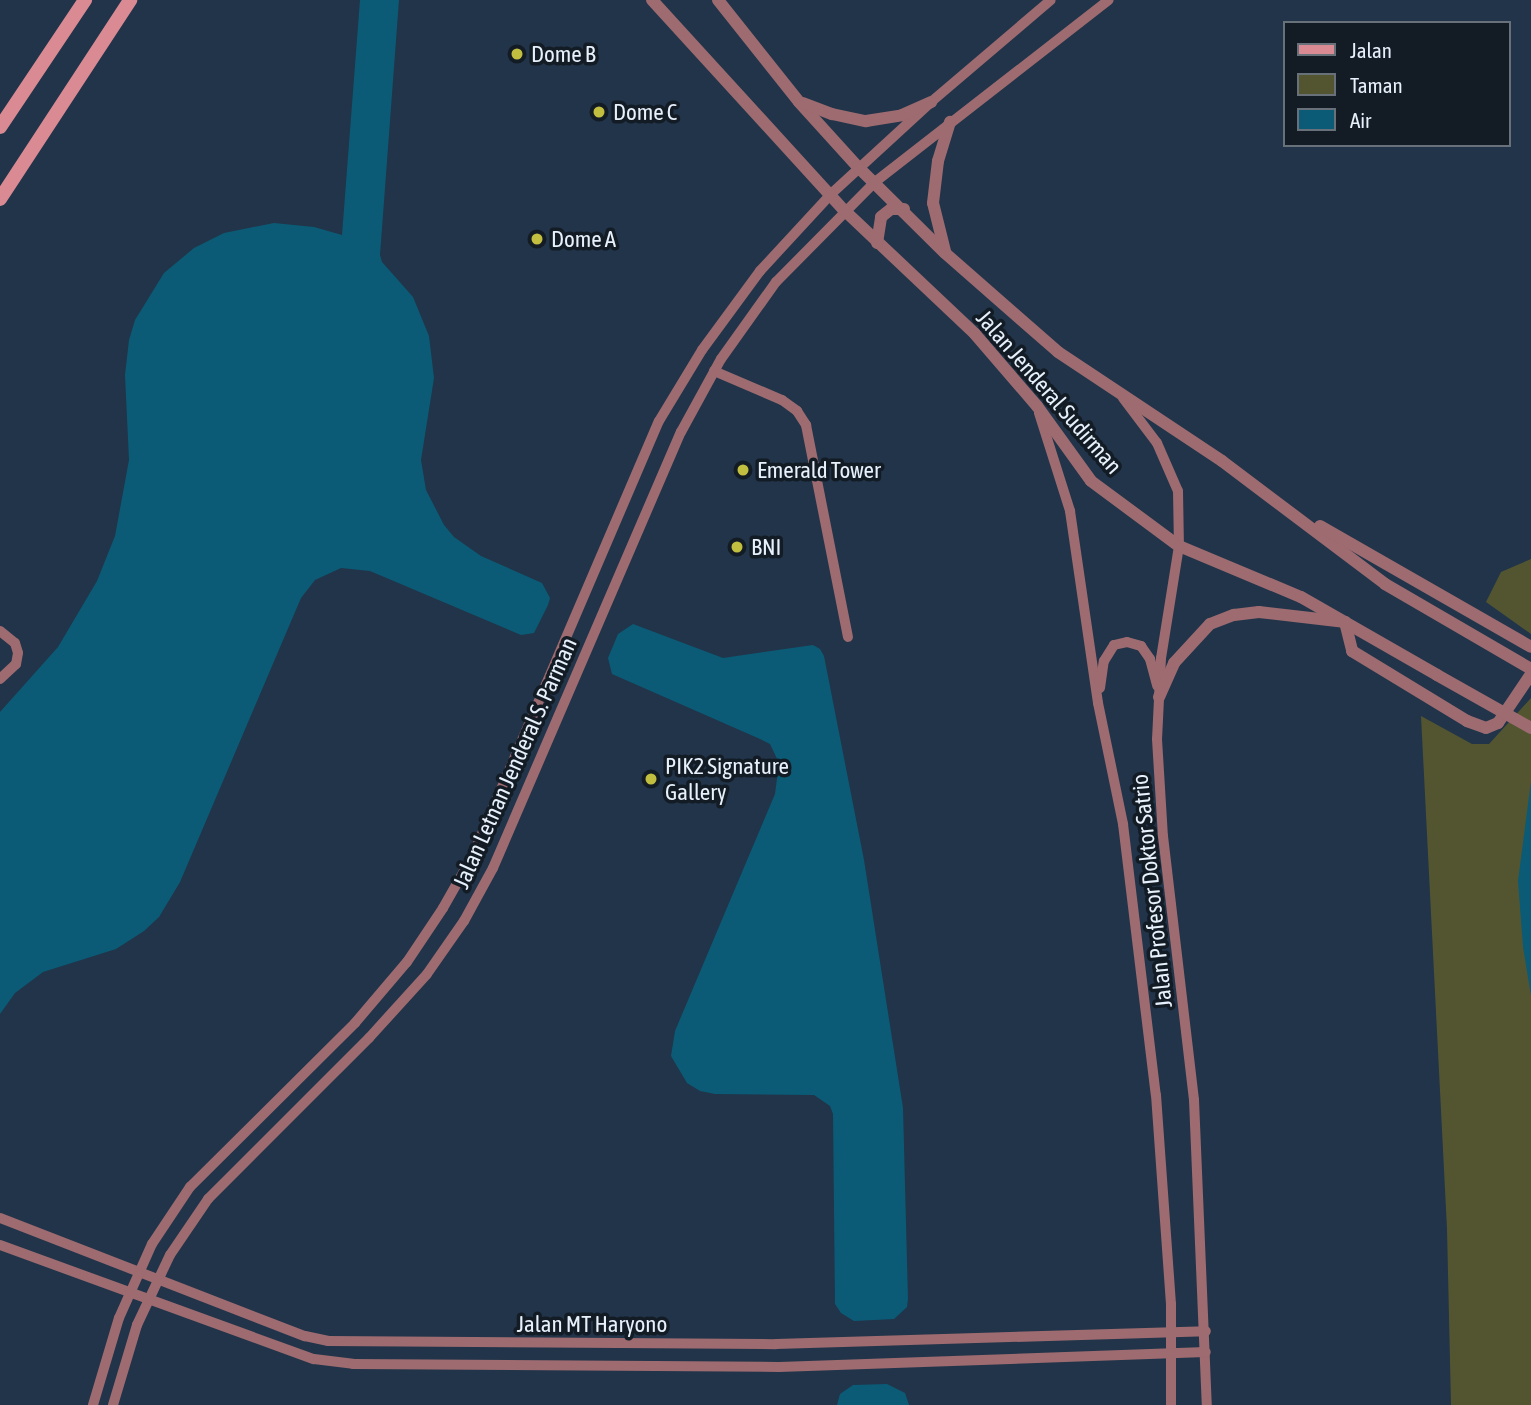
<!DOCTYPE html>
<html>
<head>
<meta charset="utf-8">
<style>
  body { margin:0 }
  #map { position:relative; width:1531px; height:1405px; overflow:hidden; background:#213449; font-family:"Asap Condensed",sans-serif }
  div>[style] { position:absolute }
  .green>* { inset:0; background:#535531 }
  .water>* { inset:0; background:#0b5b76 }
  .minor>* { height:10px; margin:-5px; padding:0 5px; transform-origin:5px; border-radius:5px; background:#9d6b70 }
  .tertiary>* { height:12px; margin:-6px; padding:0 6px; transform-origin:6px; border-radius:6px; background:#9d6b70 }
  .secondary>* { height:14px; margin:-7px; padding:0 7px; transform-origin:7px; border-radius:7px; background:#d98a93 }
  .tertiary-bridge>* { height:12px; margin:-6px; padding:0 6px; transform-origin:6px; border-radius:6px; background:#9d6b70 }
  .dots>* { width:19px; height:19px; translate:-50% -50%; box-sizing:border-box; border:4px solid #131b24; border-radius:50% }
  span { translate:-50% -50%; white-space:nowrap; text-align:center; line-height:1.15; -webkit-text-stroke:7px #131b24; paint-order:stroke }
  .poi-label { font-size:23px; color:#e7f1fc }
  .left { translate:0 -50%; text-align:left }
  .street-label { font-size:23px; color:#e7f1fc }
  .legend { position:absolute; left:1283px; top:21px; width:228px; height:126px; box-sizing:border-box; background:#131b24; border:2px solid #68717a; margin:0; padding:9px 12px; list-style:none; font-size:21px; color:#e7f1fc }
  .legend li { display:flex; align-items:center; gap:14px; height:35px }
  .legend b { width:35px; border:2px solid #68717a }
</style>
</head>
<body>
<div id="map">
  <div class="green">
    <i style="clip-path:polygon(1531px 559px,1531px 634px,1486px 602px,1501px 572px)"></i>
    <i style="clip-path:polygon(1531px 698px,1531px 1405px,1451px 1405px,1447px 1229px,1421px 716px,1472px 744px,1489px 744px)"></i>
  </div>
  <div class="water">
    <i style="clip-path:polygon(360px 0,399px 0,380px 255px,382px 262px,413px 297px,429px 336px,434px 378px,421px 460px,426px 490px,444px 525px,454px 537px,481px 556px,542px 583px,550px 598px,548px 605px,534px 633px,521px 635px,370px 571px,341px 568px,315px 580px,301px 598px,180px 882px,159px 917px,144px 931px,116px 949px,43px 972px,15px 993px,0 1014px,0 712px,58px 647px,97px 581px,115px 536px,129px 460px,125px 375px,129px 340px,135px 320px,164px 273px,194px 248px,224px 233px,274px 223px,314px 227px,342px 235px)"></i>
    <i style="clip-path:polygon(633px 624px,723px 658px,813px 645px,820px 649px,824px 656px,864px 860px,903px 1108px,908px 1299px,907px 1307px,894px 1319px,854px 1321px,841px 1313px,835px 1304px,833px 1114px,830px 1106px,814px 1095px,715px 1094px,700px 1091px,687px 1083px,671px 1056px,675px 1031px,775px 794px,779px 763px,770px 744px,760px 739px,612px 674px,608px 658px,618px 634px)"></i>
    <i style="clip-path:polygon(1531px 781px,1531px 996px,1523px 947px,1518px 881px)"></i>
    <i style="clip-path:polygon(887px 1384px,905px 1393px,909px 1405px,837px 1405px,840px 1394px,853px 1385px)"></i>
  </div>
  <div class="minor">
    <i style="left:714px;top:371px;width:74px;rotate:23.1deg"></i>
    <i style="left:782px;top:400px;width:19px;rotate:36deg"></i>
    <i style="left:797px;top:411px;width:17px;rotate:57deg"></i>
    <i style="left:806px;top:425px;width:216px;rotate:78.8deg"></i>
    <i style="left:1123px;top:398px;width:56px;rotate:52.9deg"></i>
    <i style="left:1157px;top:443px;width:52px;rotate:66.4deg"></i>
    <i style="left:1178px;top:491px;width:55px;rotate:89deg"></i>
    <i style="left:1179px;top:546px;width:113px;rotate:99.1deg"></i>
    <i style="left:1161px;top:658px;width:81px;rotate:92.8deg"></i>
    <i style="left:1157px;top:739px;width:97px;rotate:86.5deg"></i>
    <i style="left:1163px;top:836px;width:266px;rotate:83.3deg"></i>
    <i style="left:1194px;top:1100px;width:305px;rotate:87.6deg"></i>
    <i style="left:1039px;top:413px;width:103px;rotate:72.4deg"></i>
    <i style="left:1070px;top:511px;width:194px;rotate:81.7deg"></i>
    <i style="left:1098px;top:703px;width:124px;rotate:78.3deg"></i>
    <i style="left:1123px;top:824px;width:273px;rotate:83.1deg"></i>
    <i style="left:1156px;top:1095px;width:210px;rotate:85.9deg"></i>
    <i style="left:1171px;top:1304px;width:101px;rotate:90deg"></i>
    <i style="left:0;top:631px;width:19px;rotate:39deg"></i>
    <i style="left:15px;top:643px;width:10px;rotate:73deg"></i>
    <i style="left:18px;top:653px;width:11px;rotate:100deg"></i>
    <i style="left:16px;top:664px;width:22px;rotate:137deg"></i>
    <i style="left:1100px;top:688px;width:27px;rotate:-82deg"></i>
    <i style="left:1104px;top:661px;width:19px;rotate:-58deg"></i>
    <i style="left:1114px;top:645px;width:13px;rotate:-13deg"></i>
    <i style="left:1127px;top:642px;width:15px;rotate:16deg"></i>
    <i style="left:1141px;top:646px;width:16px;rotate:55deg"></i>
    <i style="left:1150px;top:659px;width:28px;rotate:75deg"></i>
    <i style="left:0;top:1218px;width:327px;rotate:21.2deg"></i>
    <i style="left:305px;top:1336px;width:24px;rotate:12deg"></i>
    <i style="left:328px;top:1341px;width:448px;rotate:0.4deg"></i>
    <i style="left:776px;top:1344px;width:430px;rotate:-1.7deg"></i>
    <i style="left:0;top:1245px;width:334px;rotate:20deg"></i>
    <i style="left:314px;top:1359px;width:39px;rotate:7deg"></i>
    <i style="left:353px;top:1364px;width:426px;rotate:0.4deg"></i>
    <i style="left:779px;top:1367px;width:427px;rotate:-2deg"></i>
    <i style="left:93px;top:1405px;width:91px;rotate:-73.4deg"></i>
    <i style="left:119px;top:1318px;width:81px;rotate:-66deg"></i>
    <i style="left:152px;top:1244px;width:69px;rotate:-56.3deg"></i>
    <i style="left:190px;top:1187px;width:233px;rotate:-44.8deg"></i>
    <i style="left:355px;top:1023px;width:80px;rotate:-49.6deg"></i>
    <i style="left:407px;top:962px;width:65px;rotate:-56.3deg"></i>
    <i style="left:443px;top:908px;width:59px;rotate:-60.4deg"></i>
    <i style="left:472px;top:857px;width:474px;rotate:-66.8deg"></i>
    <i style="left:659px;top:421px;width:83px;rotate:-58.8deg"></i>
    <i style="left:702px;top:350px;width:98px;rotate:-53.7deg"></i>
    <i style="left:760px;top:271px;width:105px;rotate:-47.3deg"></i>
    <i style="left:831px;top:194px;width:136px;rotate:-42.6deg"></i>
    <i style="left:931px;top:102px;width:157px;rotate:-40.4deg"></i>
    <i style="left:113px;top:1405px;width:84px;rotate:-73.3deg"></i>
    <i style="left:137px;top:1325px;width:77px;rotate:-64.8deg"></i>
    <i style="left:170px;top:1255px;width:68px;rotate:-55.8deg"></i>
    <i style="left:208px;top:1199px;width:228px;rotate:-45deg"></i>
    <i style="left:369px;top:1038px;width:86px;rotate:-47.8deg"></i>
    <i style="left:427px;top:974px;width:65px;rotate:-55.1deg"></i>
    <i style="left:464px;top:921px;width:60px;rotate:-61.3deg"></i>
    <i style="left:493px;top:868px;width:475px;rotate:-66.7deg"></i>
    <i style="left:681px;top:432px;width:83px;rotate:-61.3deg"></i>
    <i style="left:721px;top:359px;width:95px;rotate:-54.5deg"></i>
    <i style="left:776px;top:282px;width:141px;rotate:-45.3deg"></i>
    <i style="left:875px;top:182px;width:296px;rotate:-37.9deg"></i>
  </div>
  <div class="tertiary">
    <i style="left:652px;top:0;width:285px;rotate:47.6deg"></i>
    <i style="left:844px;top:210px;width:180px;rotate:43.4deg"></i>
    <i style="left:975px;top:334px;width:95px;rotate:49.3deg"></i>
    <i style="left:1037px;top:406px;width:92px;rotate:54.2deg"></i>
    <i style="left:1091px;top:481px;width:109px;rotate:36.5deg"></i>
    <i style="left:1179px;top:546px;width:132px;rotate:22.7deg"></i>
    <i style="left:1301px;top:597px;width:157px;rotate:29.8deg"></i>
    <i style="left:718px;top:0;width:130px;rotate:51.5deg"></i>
    <i style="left:799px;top:102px;width:88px;rotate:47.8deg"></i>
    <i style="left:858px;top:167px;width:122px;rotate:44.7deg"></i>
    <i style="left:945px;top:253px;width:150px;rotate:41.2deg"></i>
    <i style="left:1058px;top:352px;width:197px;rotate:33.6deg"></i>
    <i style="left:1222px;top:461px;width:204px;rotate:37deg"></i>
    <i style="left:1385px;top:584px;width:169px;rotate:30.2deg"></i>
    <i style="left:803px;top:103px;width:31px;rotate:21deg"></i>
    <i style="left:832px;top:114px;width:35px;rotate:12deg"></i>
    <i style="left:866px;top:121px;width:36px;rotate:-9deg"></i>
    <i style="left:902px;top:115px;width:32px;rotate:-24deg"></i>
    <i style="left:877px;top:243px;width:26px;rotate:-81deg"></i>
    <i style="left:881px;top:217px;width:13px;rotate:-39deg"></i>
    <i style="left:891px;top:209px;width:13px"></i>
    <i style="left:945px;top:251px;width:49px;rotate:-104deg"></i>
    <i style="left:933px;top:203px;width:42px;rotate:-83.2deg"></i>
    <i style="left:938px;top:161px;width:41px;rotate:-72.9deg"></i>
    <i style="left:1320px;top:526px;width:243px;rotate:29.8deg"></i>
    <i style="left:1159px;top:697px;width:37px;rotate:-66deg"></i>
    <i style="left:1174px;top:663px;width:53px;rotate:-47.3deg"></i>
    <i style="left:1210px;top:624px;width:26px;rotate:-21deg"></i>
    <i style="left:1234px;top:615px;width:25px;rotate:-7deg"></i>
    <i style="left:1259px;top:612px;width:87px;rotate:6.6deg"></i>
    <i style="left:1345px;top:622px;width:30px;rotate:76deg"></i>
    <i style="left:1352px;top:651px;width:135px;rotate:31.3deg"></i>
    <i style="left:1467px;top:721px;width:20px;rotate:20deg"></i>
    <i style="left:1486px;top:728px;width:13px;rotate:-23deg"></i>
    <i style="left:1498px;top:723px;width:59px;rotate:-56deg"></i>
  </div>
  <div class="secondary">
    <i style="left:0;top:127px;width:153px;rotate:-56.2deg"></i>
    <i style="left:0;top:199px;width:238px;rotate:-56.8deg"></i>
  </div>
  <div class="tertiary-bridge">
    <i style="left:1437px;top:675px;width:108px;rotate:29.4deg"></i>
  </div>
  <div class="dots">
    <i style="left:517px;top:54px;background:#c1be40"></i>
    <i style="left:599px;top:112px;background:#c1be40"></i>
    <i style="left:537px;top:239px;background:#c1be40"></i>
    <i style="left:743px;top:470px;background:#c1be40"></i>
    <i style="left:737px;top:547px;background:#c1be40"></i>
    <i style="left:651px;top:779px;background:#c1be40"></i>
  </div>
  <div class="poi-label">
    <span class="left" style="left:531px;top:54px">Dome B</span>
    <span class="left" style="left:613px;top:112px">Dome C</span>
    <span class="left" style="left:551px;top:239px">Dome A</span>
    <span class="left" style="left:757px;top:470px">Emerald Tower</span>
    <span class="left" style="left:751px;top:547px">BNI</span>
    <span class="left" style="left:665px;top:779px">PIK2 Signature<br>Gallery</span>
  </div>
  <div class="street-label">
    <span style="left:1049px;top:392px;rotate:49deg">Jalan Jenderal Sudirman</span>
    <span style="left:515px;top:763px;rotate:-66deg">Jalan Letnan Jenderal S. Parman</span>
    <span style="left:1152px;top:891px;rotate:-96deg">Jalan Profesor Doktor Satrio</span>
    <span style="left:592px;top:1324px">Jalan MT Haryono</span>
  </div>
  <ul class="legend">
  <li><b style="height:9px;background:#d98a93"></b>Jalan</li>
  <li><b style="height:19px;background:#535531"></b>Taman</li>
  <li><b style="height:19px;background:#0b5b76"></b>Air</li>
  </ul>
</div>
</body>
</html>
